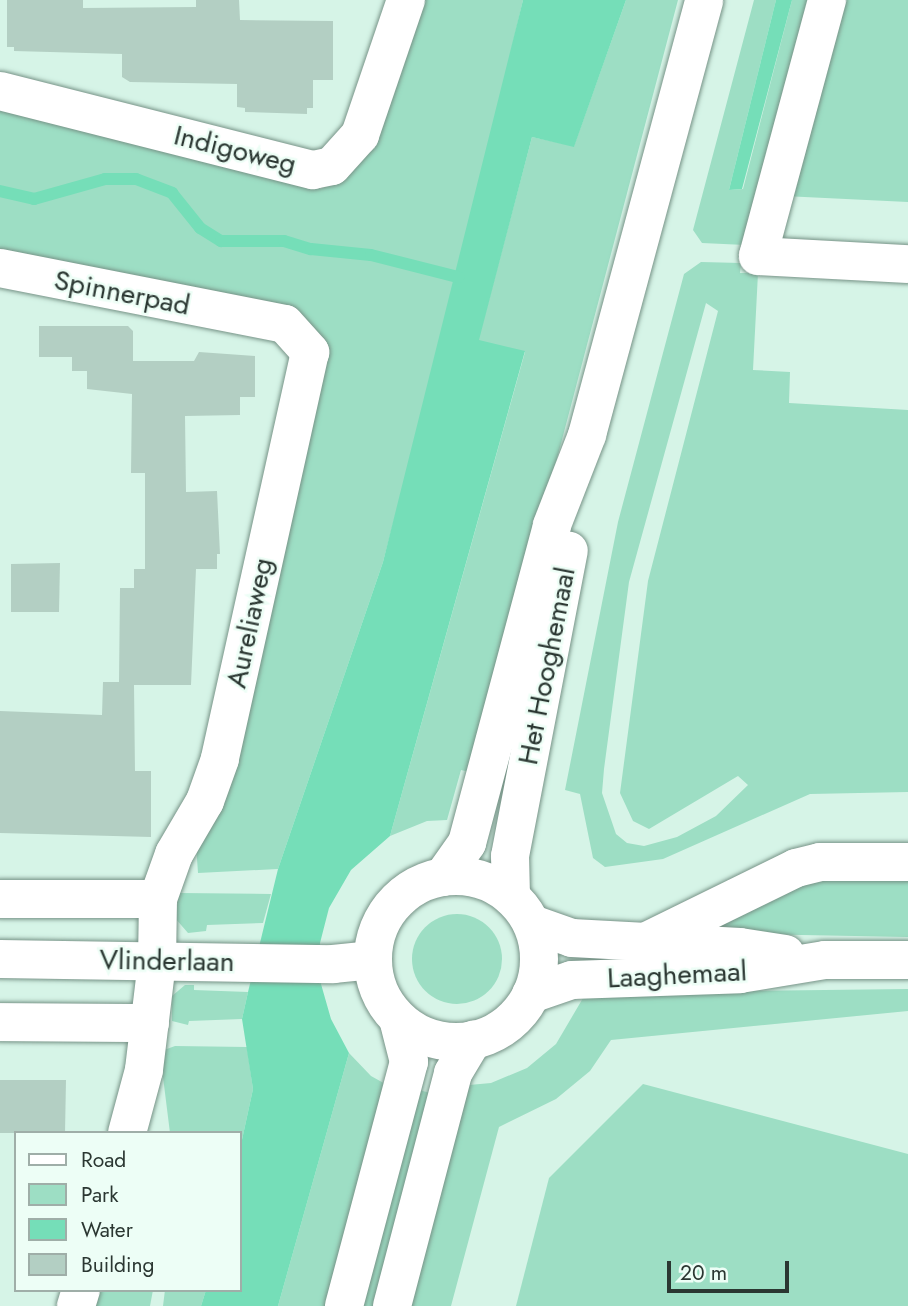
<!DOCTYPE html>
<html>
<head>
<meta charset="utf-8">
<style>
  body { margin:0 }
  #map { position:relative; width:908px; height:1306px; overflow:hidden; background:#d6f4e7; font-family:Jost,sans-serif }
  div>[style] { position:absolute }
  .green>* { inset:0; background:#9ddec4 }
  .round { border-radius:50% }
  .water>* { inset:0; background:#75deb8 }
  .stream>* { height:12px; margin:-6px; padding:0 6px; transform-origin:6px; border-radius:6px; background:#75deb8 }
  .building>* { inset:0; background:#b3cfc3 }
  .roads { filter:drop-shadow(0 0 2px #779387) drop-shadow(0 0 2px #779387) }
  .minor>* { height:38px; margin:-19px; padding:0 19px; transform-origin:19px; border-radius:19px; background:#fff }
  .minor>.ring { margin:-19px; padding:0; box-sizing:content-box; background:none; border:38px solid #fff; border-radius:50% }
  span { translate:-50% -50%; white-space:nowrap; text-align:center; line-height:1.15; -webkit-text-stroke:5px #edfef6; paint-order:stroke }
  .street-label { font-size:28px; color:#2b3732 }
  .legend { position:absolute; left:14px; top:1131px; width:228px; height:161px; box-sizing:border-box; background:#edfef6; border:2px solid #9faea8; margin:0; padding:9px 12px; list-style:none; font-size:21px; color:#2b3732 }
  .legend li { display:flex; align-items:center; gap:14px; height:35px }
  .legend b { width:35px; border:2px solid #9faea8 }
  .scale { position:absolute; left:667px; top:1261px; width:122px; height:32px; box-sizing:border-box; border:4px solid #2b3732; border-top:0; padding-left:9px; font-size:21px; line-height:24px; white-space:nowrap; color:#2b3732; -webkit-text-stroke:5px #edfef6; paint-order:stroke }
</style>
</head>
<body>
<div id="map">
  <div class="green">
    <i style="clip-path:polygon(414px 0,523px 0,458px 277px,383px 562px,278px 869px,198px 873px,196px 844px,313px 344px,0 255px,0 106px,320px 189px,336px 183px)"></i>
    <i style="clip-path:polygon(626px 0,678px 0,474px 773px,461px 770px,447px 820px,427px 821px,390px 836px,525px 352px,478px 341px,532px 137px,574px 146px)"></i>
    <i style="clip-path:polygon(754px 0,776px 0,729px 190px,743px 189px,792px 0,810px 0,745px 245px,702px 243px,693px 230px)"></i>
    <i style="clip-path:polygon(814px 0,908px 0,908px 202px,763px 195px)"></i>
    <i style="clip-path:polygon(evenodd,701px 262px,741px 263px,740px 273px,758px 273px,753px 370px,790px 372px,789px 403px,908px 410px,908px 792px,810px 794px,663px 859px,605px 867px,593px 858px,580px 794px,565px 790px,618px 522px,684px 274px,701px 262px,706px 303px,718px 311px,648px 581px,620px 793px,633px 821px,649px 829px,738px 776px,748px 785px,716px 816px,677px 837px,644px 846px,627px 843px,616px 834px,602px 793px,604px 769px,629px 582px,706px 303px)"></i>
    <i style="clip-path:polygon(908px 876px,908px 937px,694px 933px,799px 880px)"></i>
    <i style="clip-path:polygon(179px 893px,271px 894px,263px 923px,207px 925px,206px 931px,188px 933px,175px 918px)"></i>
    <i class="round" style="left:412px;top:914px;width:90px;height:90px"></i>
    <i style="clip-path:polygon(185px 985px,194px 985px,194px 990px,248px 992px,242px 1019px,189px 1021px,188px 1025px,172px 1021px,172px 996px)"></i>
    <i style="clip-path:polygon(908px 989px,908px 1011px,611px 1040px,590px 1071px,556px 1099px,499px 1127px,451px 1306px,407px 1306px,469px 1085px,491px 1083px,527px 1068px,556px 1044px,586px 993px)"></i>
    <i style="clip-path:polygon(175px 1046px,247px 1047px,253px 1089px,240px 1149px,240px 1133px,170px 1133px,161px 1061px,164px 1050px)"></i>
    <i style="clip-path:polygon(349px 1053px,371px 1076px,389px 1086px,331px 1306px,278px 1306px)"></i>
    <i style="clip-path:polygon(643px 1084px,908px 1154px,908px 1306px,516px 1306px,549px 1178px)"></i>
    <i style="clip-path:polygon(414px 1089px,431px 1093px,375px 1306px,356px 1306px)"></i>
    <i style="clip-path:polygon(95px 1290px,153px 1290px,150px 1306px,90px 1306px)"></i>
    <i style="clip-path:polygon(165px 1290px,206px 1290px,201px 1306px,163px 1306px)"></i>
  </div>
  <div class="water">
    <i style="clip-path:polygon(523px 0,626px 0,574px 147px,532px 137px,479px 340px,525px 351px,390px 836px,351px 870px,329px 908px,320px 943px,321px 984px,331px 1019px,349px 1053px,278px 1306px,201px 1306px,206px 1290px,240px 1290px,240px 1149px,253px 1089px,242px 1019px,248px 992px,278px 869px,383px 562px)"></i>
    <i style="clip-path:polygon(776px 0,792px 0,742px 189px,729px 190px)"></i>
  </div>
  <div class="stream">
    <i style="left:0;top:191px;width:35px;rotate:13deg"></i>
    <i style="left:34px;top:199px;width:74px;rotate:-15.7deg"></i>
    <i style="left:105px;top:179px;width:31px"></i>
    <i style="left:136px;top:179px;width:39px;rotate:21deg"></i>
    <i style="left:172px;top:193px;width:45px;rotate:51.3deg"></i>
    <i style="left:200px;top:228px;width:25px;rotate:32deg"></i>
    <i style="left:221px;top:241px;width:63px"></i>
    <i style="left:284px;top:241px;width:28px;rotate:17deg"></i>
    <i style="left:311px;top:249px;width:60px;rotate:5.7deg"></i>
    <i style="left:371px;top:255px;width:90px;rotate:14.2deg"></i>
  </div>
  <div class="building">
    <i style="clip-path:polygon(7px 0,83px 0,83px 8px,196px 7px,196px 0,239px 0,240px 20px,333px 21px,333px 80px,313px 80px,313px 108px,307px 108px,307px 114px,245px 112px,245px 108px,237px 107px,237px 84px,130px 82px,122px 77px,122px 54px,14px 51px,14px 47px,7px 47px)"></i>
    <i style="clip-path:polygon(39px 326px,128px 326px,133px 331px,133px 361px,194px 361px,199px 352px,255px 356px,255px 397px,240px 397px,240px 415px,185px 416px,186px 492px,217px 491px,220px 554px,217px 554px,217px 569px,196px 569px,191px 685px,134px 685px,135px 771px,151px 771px,151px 837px,0 833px,0 711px,102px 715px,103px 682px,119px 682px,120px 588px,134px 588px,134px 569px,145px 569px,145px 473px,131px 473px,132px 394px,87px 389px,87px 371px,72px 371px,72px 357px,39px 357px)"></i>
    <i style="clip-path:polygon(60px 563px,59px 612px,11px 612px,11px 564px)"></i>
    <i style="clip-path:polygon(0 1080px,66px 1080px,65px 1133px,0 1133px)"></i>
  </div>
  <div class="roads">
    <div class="minor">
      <i style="left:827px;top:0;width:265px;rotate:105.1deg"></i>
      <i style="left:758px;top:256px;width:150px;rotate:3.1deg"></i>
      <i style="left:0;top:91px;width:323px;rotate:14.2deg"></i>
      <i style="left:313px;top:170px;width:19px;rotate:-12deg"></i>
      <i style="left:332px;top:166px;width:42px;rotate:-47.9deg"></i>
      <i style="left:360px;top:135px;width:143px;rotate:-71.2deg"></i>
      <i style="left:0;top:268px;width:290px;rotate:11.1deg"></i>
      <i style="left:285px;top:324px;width:38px;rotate:48deg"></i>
      <i style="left:310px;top:352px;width:417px;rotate:102.5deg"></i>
      <i style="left:220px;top:759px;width:45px;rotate:109.7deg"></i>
      <i style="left:205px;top:801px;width:61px;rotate:120.3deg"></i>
      <i style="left:174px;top:854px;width:48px;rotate:109.6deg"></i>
      <i style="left:158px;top:899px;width:63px;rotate:90.9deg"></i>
      <i style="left:157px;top:962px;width:109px;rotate:96.9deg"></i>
      <i style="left:144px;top:1070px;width:65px;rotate:105.1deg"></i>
      <i class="ring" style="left:373px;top:876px;width:128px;height:128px"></i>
      <i style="left:443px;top:877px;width:42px;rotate:-54.8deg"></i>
      <i style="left:467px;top:843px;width:329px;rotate:-75deg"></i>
      <i style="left:552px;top:525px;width:97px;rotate:-68.7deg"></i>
      <i style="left:587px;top:435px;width:450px;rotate:-74.9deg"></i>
      <i style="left:511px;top:896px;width:40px;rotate:-91.4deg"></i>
      <i style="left:510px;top:856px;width:311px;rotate:-79.1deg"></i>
      <i style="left:0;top:899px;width:158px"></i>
      <i style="left:532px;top:924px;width:42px;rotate:19.3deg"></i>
      <i style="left:572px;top:938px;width:168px;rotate:3.1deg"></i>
      <i style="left:740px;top:947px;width:46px;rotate:8.8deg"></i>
      <i style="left:645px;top:942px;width:168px;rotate:-26.1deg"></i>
      <i style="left:796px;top:868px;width:25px;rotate:-14deg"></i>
      <i style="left:820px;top:862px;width:88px"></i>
      <i style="left:0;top:959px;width:333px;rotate:0.9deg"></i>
      <i style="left:333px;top:964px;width:40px;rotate:-5.7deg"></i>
      <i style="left:531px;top:994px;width:43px;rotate:-18.9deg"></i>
      <i style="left:572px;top:980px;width:168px;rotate:-2deg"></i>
      <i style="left:740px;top:974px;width:86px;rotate:-9.4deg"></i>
      <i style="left:825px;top:960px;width:83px"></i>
      <i style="left:0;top:1022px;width:150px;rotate:0.4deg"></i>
      <i style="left:76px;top:1306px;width:17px;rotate:-73deg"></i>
      <i style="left:344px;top:1306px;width:253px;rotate:-75.1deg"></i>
      <i style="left:409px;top:1062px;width:44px;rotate:-104.3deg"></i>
      <i style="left:392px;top:1306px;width:241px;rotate:-75.3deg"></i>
      <i style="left:453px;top:1073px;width:39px;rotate:-59deg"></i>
    </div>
  </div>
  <div class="street-label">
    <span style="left:235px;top:150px;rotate:14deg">Indigoweg</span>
    <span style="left:122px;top:293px;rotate:11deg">Spinnerpad</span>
    <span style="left:250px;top:623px;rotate:-78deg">Aureliaweg</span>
    <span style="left:547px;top:666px;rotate:-79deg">Het Hooghemaal</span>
    <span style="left:167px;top:961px;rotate:1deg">Vlinderlaan</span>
    <span style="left:677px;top:975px;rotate:-3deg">Laaghemaal</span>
  </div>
  <ul class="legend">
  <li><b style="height:9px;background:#fff"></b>Road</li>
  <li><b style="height:19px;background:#9ddec4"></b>Park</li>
  <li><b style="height:19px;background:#75deb8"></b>Water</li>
  <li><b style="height:19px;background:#b3cfc3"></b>Building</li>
  </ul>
  <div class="scale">20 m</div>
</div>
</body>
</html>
